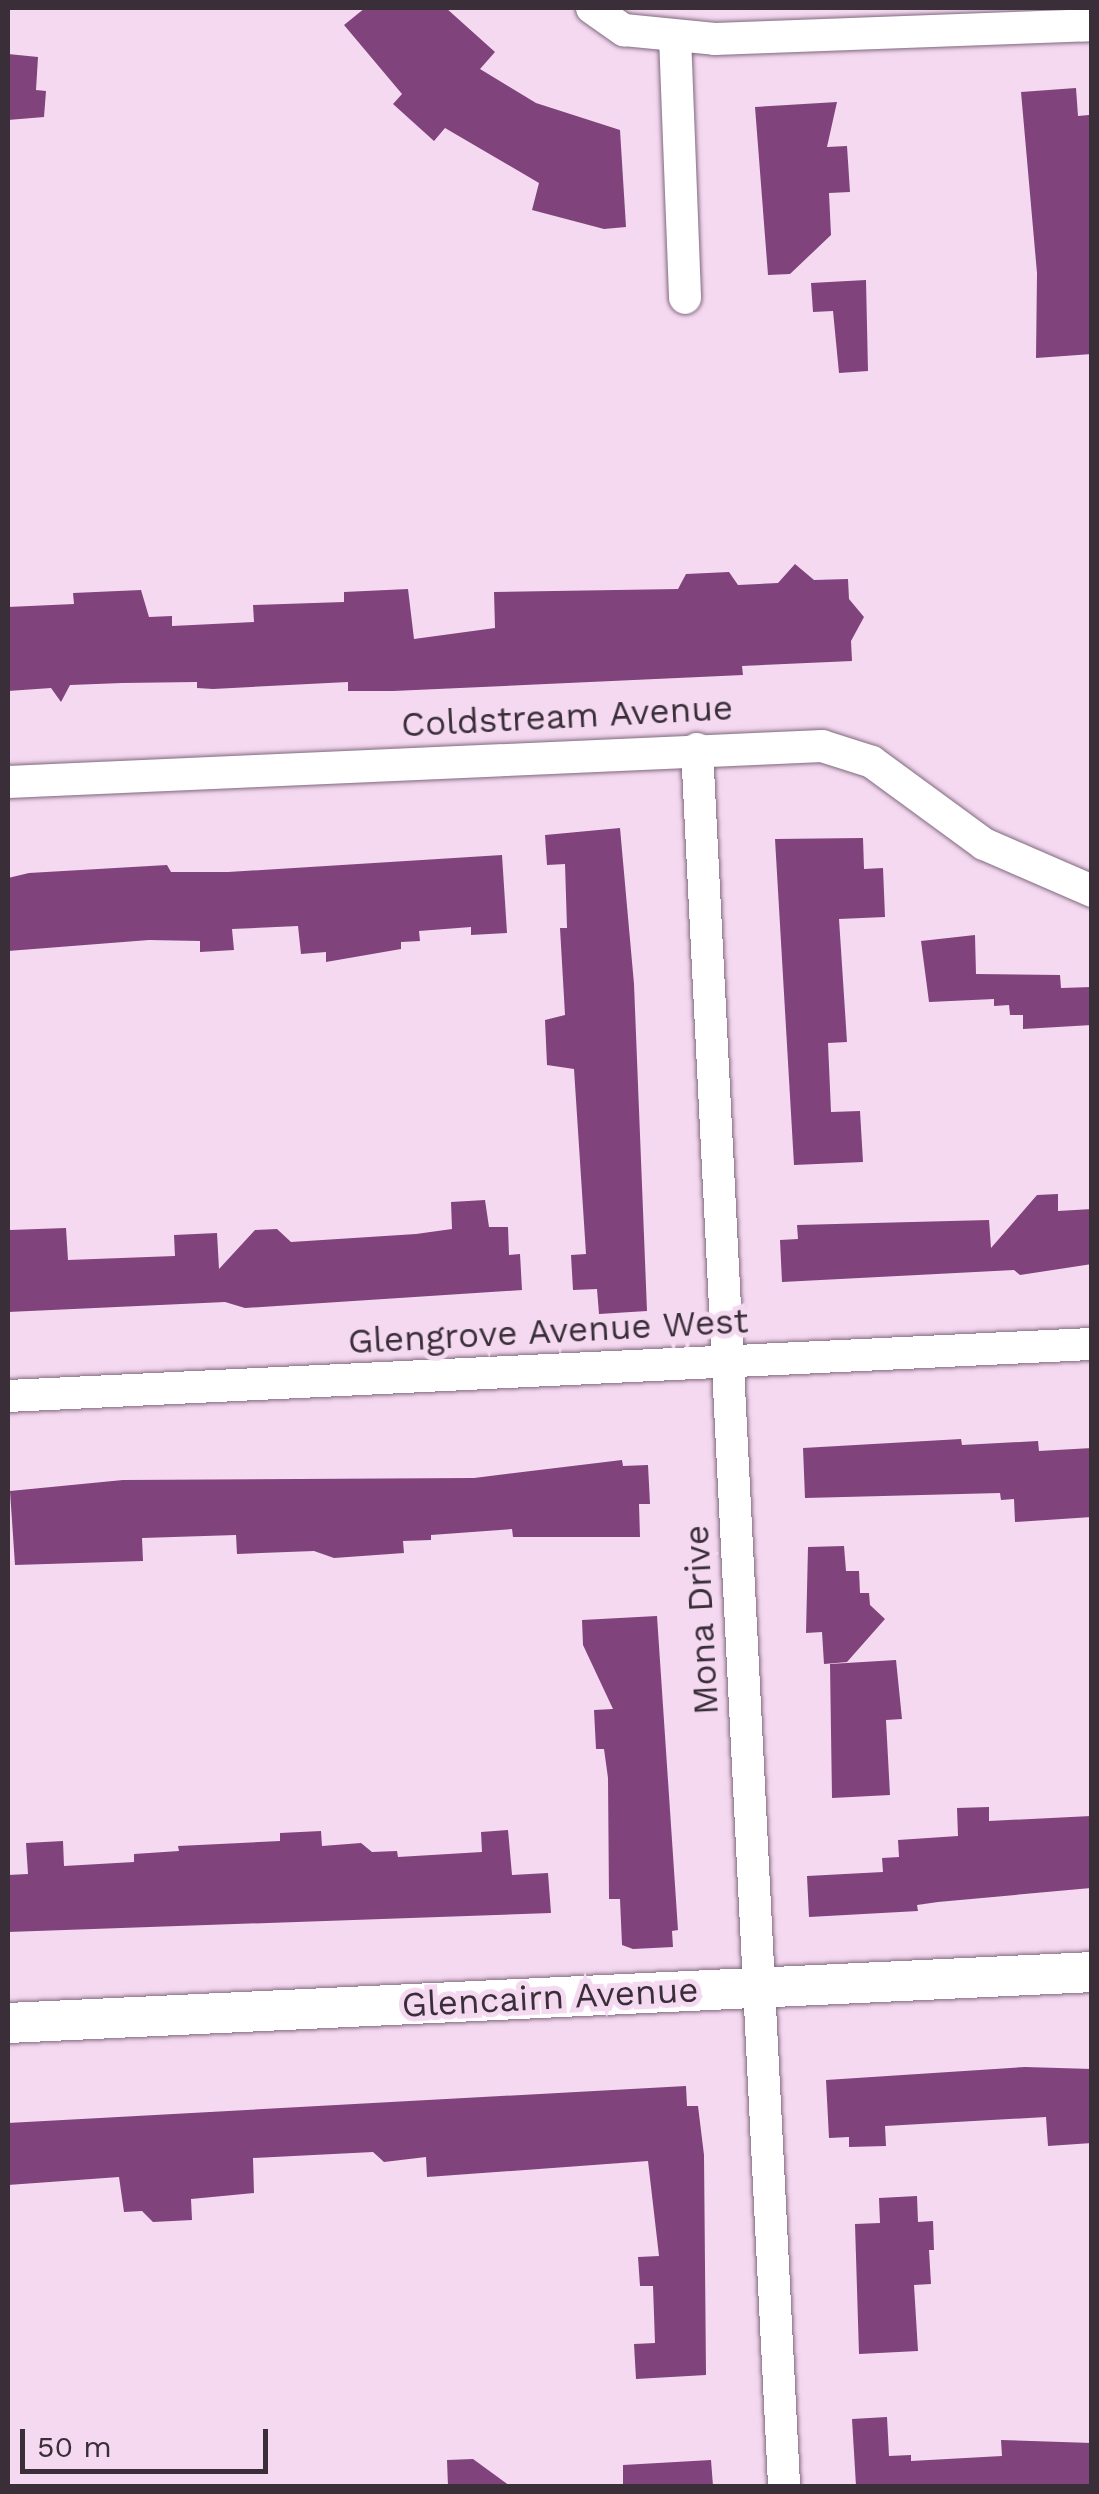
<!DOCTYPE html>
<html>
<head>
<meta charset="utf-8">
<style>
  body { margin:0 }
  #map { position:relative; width:1099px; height:2494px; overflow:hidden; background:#f4d9f1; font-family:"Work Sans",sans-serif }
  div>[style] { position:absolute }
  .building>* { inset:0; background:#80437c }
  .roads { filter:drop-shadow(0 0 2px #80697e) drop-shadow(0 0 2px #80697e) }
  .minor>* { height:32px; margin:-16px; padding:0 16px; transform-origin:16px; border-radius:16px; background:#fff }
  .tertiary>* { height:40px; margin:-20px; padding:0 20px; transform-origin:20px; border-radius:20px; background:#fff }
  span { translate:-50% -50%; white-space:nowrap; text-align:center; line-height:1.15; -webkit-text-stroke:10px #f4d9f1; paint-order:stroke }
  .street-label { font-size:35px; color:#3a2f39 }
  .frame { position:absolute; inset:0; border:10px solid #3a2f39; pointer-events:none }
  .scale { position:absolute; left:20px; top:2429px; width:248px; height:45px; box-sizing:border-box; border:5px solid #3a2f39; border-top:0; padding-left:12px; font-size:30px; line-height:35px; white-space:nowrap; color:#3a2f39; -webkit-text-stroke:8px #f4d9f1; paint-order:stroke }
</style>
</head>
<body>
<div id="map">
  <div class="building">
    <i style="clip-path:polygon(365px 8px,446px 8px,495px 52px,480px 69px,536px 103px,620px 130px,626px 227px,604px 229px,532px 210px,539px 183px,445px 128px,434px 141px,393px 104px,402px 94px,344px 25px)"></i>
    <i style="clip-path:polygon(8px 54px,38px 57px,36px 90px,46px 91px,44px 117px,8px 120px)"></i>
    <i style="clip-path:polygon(1076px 88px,1078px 116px,1089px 115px,1091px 140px,1092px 354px,1036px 358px,1037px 273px,1021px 92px)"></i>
    <i style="clip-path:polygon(837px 102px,827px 147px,847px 146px,850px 192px,829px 193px,831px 235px,790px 274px,768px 275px,755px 107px)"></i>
    <i style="clip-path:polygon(866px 280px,868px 371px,839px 373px,833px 311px,813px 312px,811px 283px)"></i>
    <i style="clip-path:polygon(795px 564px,814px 580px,848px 579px,849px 599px,864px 617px,851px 641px,852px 661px,742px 666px,743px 675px,393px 691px,348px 691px,348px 682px,213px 689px,197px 688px,197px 682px,122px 683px,70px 685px,61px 702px,51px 688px,8px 691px,8px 607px,74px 604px,73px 593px,141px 590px,149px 617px,172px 616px,172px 626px,254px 622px,253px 605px,344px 602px,344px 592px,408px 589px,414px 639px,495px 628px,494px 592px,678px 589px,686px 574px,729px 572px,738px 585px,778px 583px)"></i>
    <i style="clip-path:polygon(620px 828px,634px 984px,647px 1311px,599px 1314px,597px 1289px,573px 1290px,571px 1255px,586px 1254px,574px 1069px,547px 1065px,545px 1020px,565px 1015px,560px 928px,567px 928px,565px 864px,547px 865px,545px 835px)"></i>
    <i style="clip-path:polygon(863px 838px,864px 869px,883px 868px,885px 917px,839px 919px,847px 1042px,828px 1043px,831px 1112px,860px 1111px,863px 1162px,794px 1165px,775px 839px)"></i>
    <i style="clip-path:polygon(502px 855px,507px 933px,471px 935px,471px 927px,419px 931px,420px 941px,401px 942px,401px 949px,326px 962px,326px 952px,301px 954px,298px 926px,232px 929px,234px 950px,200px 952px,200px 941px,149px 940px,8px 951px,8px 878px,29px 873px,167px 865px,171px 872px,228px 872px)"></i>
    <i style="clip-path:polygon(975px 935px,976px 974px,1060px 975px,1061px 988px,1092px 987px,1092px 1025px,1023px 1029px,1023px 1015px,1010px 1015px,1009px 1005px,994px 1006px,994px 999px,929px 1002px,921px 941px)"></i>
    <i style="clip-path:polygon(1058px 1194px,1058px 1211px,1092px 1209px,1092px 1264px,1020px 1275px,1014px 1270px,782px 1282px,780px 1240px,798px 1239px,797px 1225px,989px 1220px,991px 1248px,1037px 1195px)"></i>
    <i style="clip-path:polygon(485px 1200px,489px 1227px,508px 1227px,509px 1255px,520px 1254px,522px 1290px,245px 1308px,225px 1302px,8px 1312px,10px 1230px,66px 1228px,68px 1260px,175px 1256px,174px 1235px,217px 1233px,219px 1269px,255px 1230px,277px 1229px,291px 1242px,416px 1234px,452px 1229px,451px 1202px)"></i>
    <i style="clip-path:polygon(961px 1439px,962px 1445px,1038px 1441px,1039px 1451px,1092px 1448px,1092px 1517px,1015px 1522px,1014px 1499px,1001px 1500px,1000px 1493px,805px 1498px,803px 1448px)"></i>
    <i style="clip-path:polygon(622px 1460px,623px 1466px,648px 1465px,650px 1504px,639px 1504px,640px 1537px,513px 1537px,512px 1529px,431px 1535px,431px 1540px,403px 1541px,404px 1553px,334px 1558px,314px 1551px,237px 1554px,236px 1535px,142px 1538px,143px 1561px,15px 1565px,10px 1491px,123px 1480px,474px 1478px)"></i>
    <i style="clip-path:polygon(844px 1546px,846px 1571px,859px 1571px,860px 1593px,869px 1593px,870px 1605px,885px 1619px,847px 1662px,824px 1664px,822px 1632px,806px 1633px,808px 1547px)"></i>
    <i style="clip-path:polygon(657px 1616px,678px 1930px,672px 1931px,673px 1947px,633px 1949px,622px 1945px,620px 1899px,609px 1899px,608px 1778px,604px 1749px,596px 1749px,594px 1710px,613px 1709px,583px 1645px,582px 1620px)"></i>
    <i style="clip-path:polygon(896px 1660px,902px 1719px,886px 1720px,890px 1795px,832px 1798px,830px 1664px)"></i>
    <i style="clip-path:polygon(989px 1807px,989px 1821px,1091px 1816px,1091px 1888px,938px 1902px,917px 1905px,918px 1911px,809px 1917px,807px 1876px,883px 1872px,882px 1858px,899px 1857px,898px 1840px,958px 1836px,957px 1808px)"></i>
    <i style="clip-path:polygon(508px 1830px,512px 1875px,548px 1873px,551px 1913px,8px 1932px,8px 1875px,28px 1874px,26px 1843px,63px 1841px,64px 1866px,134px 1862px,134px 1854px,179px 1851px,178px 1846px,280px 1841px,280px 1833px,321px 1831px,322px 1846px,361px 1843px,372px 1852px,397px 1851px,398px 1857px,482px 1852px,481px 1832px)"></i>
    <i style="clip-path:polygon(1025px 2067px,1092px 2069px,1092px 2143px,1048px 2146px,1046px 2117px,885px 2126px,886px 2146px,849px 2147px,849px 2137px,829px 2138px,826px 2080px)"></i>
    <i style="clip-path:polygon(686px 2086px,687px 2106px,698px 2106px,704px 2155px,706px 2375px,636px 2379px,634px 2344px,655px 2343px,653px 2286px,640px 2286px,638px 2257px,659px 2256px,648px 2161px,427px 2177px,426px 2157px,384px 2162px,373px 2152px,253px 2158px,254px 2193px,191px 2199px,192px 2220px,153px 2222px,142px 2211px,124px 2212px,119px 2177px,8px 2185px,8px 2123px)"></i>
    <i style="clip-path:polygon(917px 2196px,918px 2222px,933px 2221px,934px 2250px,929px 2250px,931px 2284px,914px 2285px,918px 2351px,859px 2354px,855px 2224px,880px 2223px,879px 2198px)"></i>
    <i style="clip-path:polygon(887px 2417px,889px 2456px,911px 2455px,911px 2461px,1002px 2456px,1001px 2440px,1092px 2443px,1092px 2486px,856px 2486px,852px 2419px)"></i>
    <i style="clip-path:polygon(473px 2459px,510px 2486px,448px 2486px,447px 2460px)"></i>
    <i style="clip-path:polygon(711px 2460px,713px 2486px,623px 2486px,623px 2465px)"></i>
  </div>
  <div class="roads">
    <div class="minor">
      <i style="left:592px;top:8px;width:39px;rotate:35deg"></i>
      <i style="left:624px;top:30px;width:91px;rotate:5.6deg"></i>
      <i style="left:715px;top:39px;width:377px;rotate:-2.1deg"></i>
      <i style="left:675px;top:36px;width:262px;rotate:87.8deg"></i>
      <i style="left:697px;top:749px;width:1739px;rotate:87.13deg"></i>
      <i style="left:8px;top:782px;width:815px;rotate:-2.53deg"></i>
      <i style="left:822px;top:746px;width:52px;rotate:17.7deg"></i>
      <i style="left:872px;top:762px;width:139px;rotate:36.2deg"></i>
      <i style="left:984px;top:844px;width:118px;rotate:23.5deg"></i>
      <i style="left:8px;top:1396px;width:1085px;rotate:-2.75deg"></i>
    </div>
    <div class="tertiary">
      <i style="left:8px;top:2023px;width:1085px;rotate:-2.69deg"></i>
    </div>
  </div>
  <div class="street-label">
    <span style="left:567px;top:716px;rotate:-3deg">Coldstream Avenue</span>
    <span style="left:548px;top:1331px;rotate:-3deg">Glengrove Avenue West</span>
    <span style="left:701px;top:1620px;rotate:-93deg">Mona Drive</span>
    <span style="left:550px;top:1997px;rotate:-3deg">Glencairn Avenue</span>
  </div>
  <div class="frame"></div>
  <div class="scale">50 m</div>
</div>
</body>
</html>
